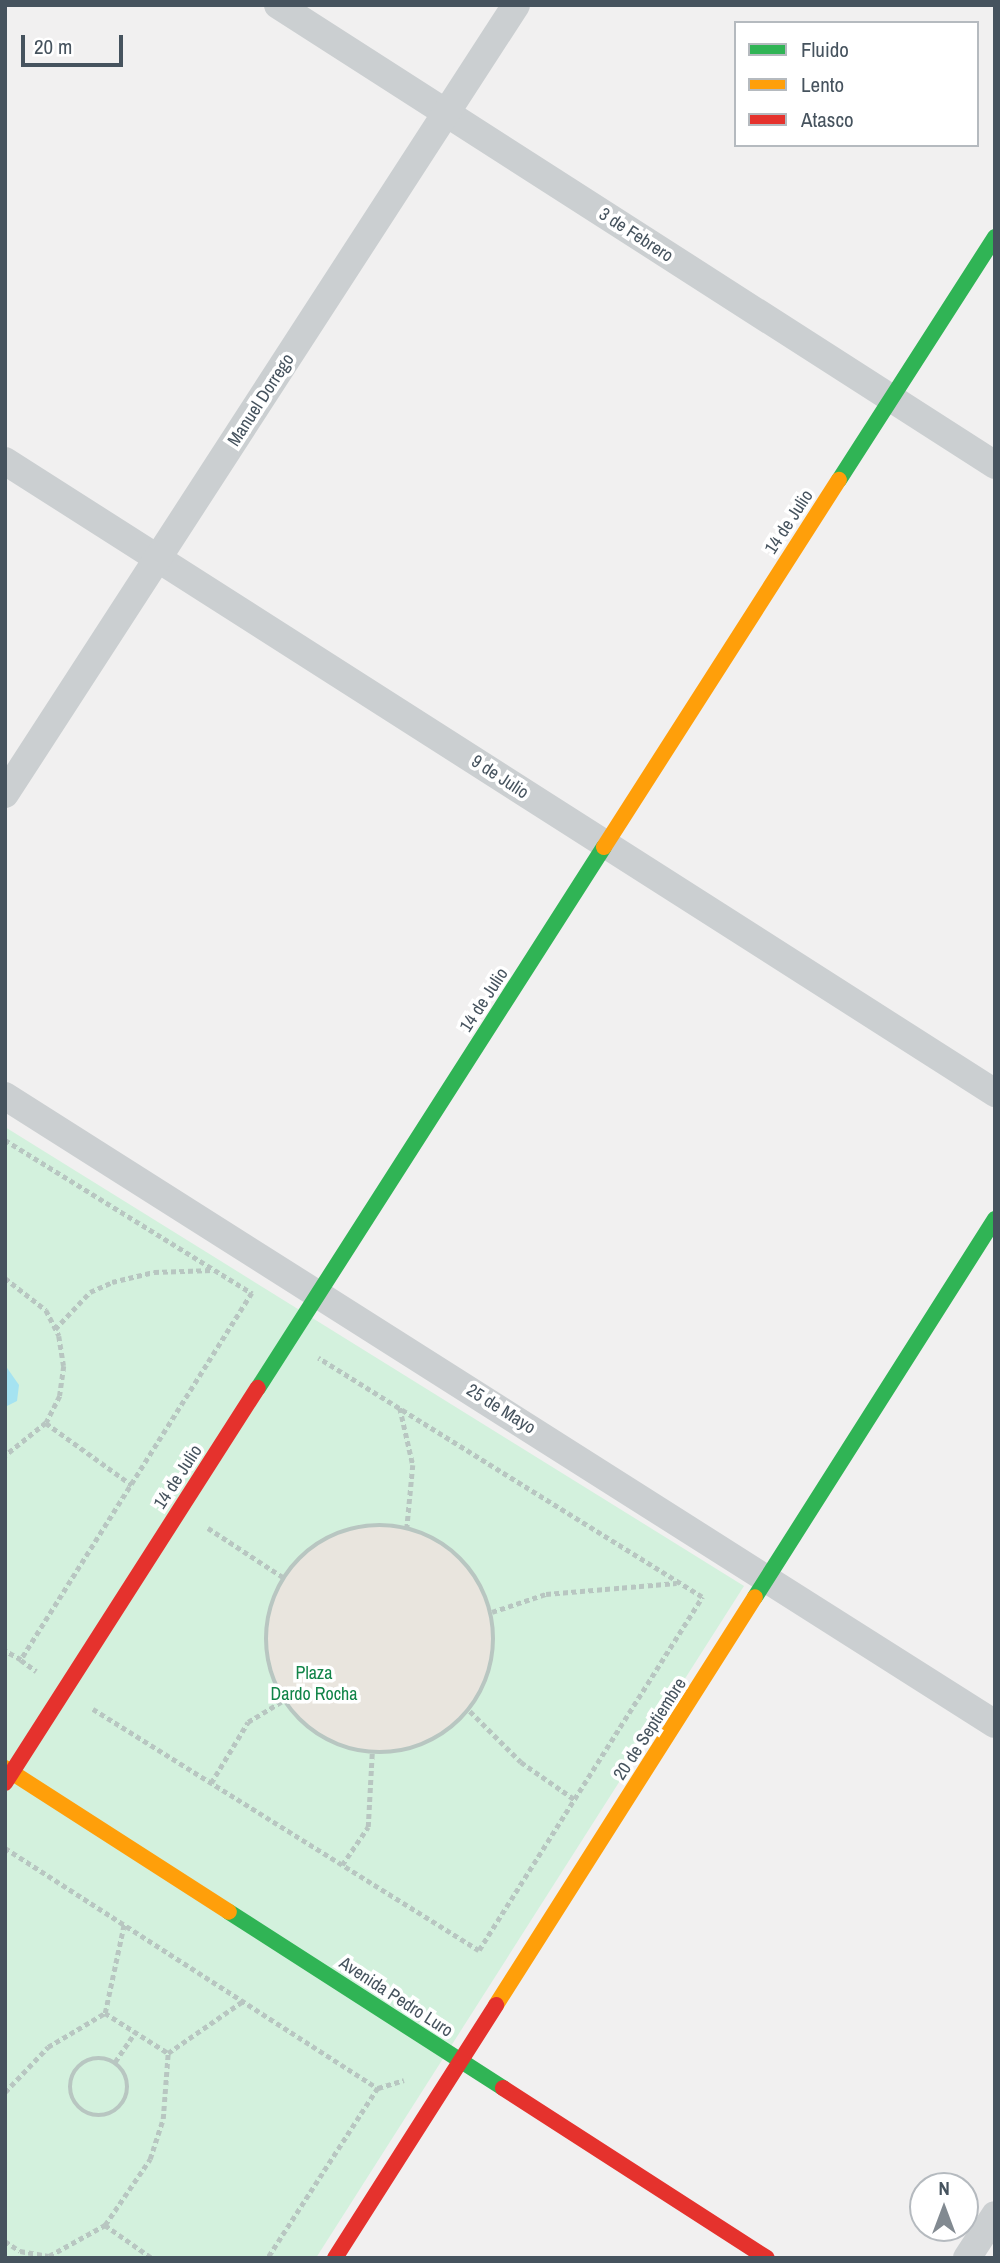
<!DOCTYPE html>
<html>
<head>
<meta charset="utf-8">
<style>
  body { margin:0 }
  #map { position:relative; width:1000px; height:2263px; overflow:hidden; background:#f1f0f0; font-family:"Archivo Narrow",sans-serif }
  div>[style] { position:absolute }
  .green>* { inset:0; background:#d3f1dd }
  .sand>* { inset:0; background:#e9e5de }
  .round { border-radius:50% }
  .water>* { inset:0; background:#a5e3f1 }
  .path>* { height:4.5px; margin-top:-2.25px; transform-origin:0; background:repeating-linear-gradient(90deg,#b8c6c1 0 5px,transparent 0 8.5px) }
  .path>.ring { margin:-2.25px; padding:0; box-sizing:content-box; background:none; border:4.5px solid #b8c6c1; border-radius:50% }
  .street>* { height:28px; margin:-14px; padding:0 14px; transform-origin:14px; border-radius:14px; background:#cbcfd1 }
  .fast>* { height:16px; margin:-8px; padding:0 8px; transform-origin:8px; border-radius:8px; background:#30b455 }
  .slow>* { height:16px; margin:-8px; padding:0 8px; transform-origin:8px; border-radius:8px; background:#ff9f0a }
  .jam>* { height:16px; margin:-8px; padding:0 8px; transform-origin:8px; border-radius:8px; background:#e5322d }
  span { translate:-50% -50%; white-space:nowrap; text-align:center; line-height:1.15; -webkit-text-stroke:7px #fff; paint-order:stroke }
  .street-label { font-size:18px; color:#46535e }
  .park-label { font-size:18px; color:#118448 }
  .frame { position:absolute; inset:0; border:7px solid #46535e; pointer-events:none }
  .legend { position:absolute; left:734px; top:21px; width:245px; height:126px; box-sizing:border-box; background:#fff; border:2px solid #b5babf; margin:0; padding:9px 12px; list-style:none; font-size:21px; color:#46535e }
  .legend li { display:flex; align-items:center; gap:14px; height:35px }
  .legend b { width:35px; border:2px solid #b5babf }
  .north { position:absolute; left:909px; top:2172px; width:70px; height:70px; box-sizing:border-box; background:#fff; border:2px solid #b5babf; border-radius:50%; rotate:0deg; font-size:19px; font-weight:700; line-height:28px; text-align:center; color:#46535e }
  .north::after { content:''; display:block; margin:auto; width:24px; height:32px; background:#828a91; clip-path:polygon(50% 0,100% 100%,50% 72%,0 100%) }
  .scale { position:absolute; left:21px; top:35px; width:102px; height:32px; box-sizing:border-box; border:4px solid #46535e; border-top:0; padding-left:9px; font-size:21px; line-height:24px; white-space:nowrap; color:#46535e; -webkit-text-stroke:5px #fff; paint-order:stroke }
</style>
</head>
<body>
<div id="map">
  <div class="green">
    <i style="clip-path:polygon(5px 1127px,744px 1586px,316px 2258px,5px 2258px)"></i>
  </div>
  <div class="sand">
    <i class="round" style="left:266px;top:1525px;width:228px;height:228px"></i>
  </div>
  <div class="water">
    <i style="clip-path:polygon(5px 1365px,19px 1385px,17px 1401px,5px 1407px)"></i>
  </div>
  <div class="path">
    <i style="left:5px;top:1140px;width:291px;rotate:31.8deg"></i>
    <i style="left:252px;top:1293px;width:434px;rotate:122.2deg"></i>
    <i style="left:21px;top:1660px;width:18px;rotate:-151deg"></i>
    <i style="left:5px;top:1278px;width:52px;rotate:38deg"></i>
    <i style="left:46px;top:1310px;width:29px;rotate:63deg"></i>
    <i style="left:59px;top:1336px;width:30px;rotate:81deg"></i>
    <i style="left:64px;top:1366px;width:30px;rotate:98deg"></i>
    <i style="left:60px;top:1396px;width:30px;rotate:117deg"></i>
    <i style="left:46px;top:1423px;width:53px;rotate:141.2deg"></i>
    <i style="left:55px;top:1329px;width:51px;rotate:-46.6deg"></i>
    <i style="left:90px;top:1292px;width:24px;rotate:-24deg"></i>
    <i style="left:112px;top:1282px;width:43px;rotate:-13.4deg"></i>
    <i style="left:154px;top:1272px;width:59px;rotate:-1.9deg"></i>
    <i style="left:400px;top:1408px;width:58px;rotate:77.2deg"></i>
    <i style="left:413px;top:1465px;width:63px;rotate:95.4deg"></i>
    <i style="left:46px;top:1423px;width:106px;rotate:35.8deg"></i>
    <i class="ring" style="left:266px;top:1525px;width:223.5px;height:223.5px"></i>
    <i style="left:208px;top:1528px;width:90px;rotate:33.2deg"></i>
    <i style="left:492px;top:1612px;width:57px;rotate:-18.4deg"></i>
    <i style="left:546px;top:1594px;width:131px;rotate:-4.8deg"></i>
    <i style="left:21px;top:1660px;width:19px;rotate:36deg"></i>
    <i style="left:93px;top:1709px;width:455px;rotate:32deg"></i>
    <i style="left:479px;top:1950px;width:418px;rotate:-57.7deg"></i>
    <i style="left:702px;top:1597px;width:452px;rotate:-148.1deg"></i>
    <i style="left:470px;top:1711px;width:72px;rotate:45deg"></i>
    <i style="left:521px;top:1762px;width:65px;rotate:34.9deg"></i>
    <i style="left:211px;top:1783px;width:71px;rotate:-58.8deg"></i>
    <i style="left:248px;top:1722px;width:42px;rotate:-31.4deg"></i>
    <i style="left:5px;top:1848px;width:444px;rotate:32.8deg"></i>
    <i style="left:378px;top:2088px;width:202px;rotate:122.9deg"></i>
    <i style="left:342px;top:1865px;width:46px;rotate:-55.6deg"></i>
    <i style="left:368px;top:1827px;width:75px;rotate:-86.9deg"></i>
    <i style="left:105px;top:2013px;width:75px;rotate:32.4deg"></i>
    <i class="ring" style="left:70px;top:2058px;width:53.5px;height:53.5px"></i>
    <i style="left:115px;top:2062px;width:36px;rotate:-56deg"></i>
    <i style="left:378px;top:2088px;width:27px;rotate:-17deg"></i>
    <i style="left:5px;top:2092px;width:62px;rotate:-46.3deg"></i>
    <i style="left:48px;top:2047px;width:66px;rotate:-30.8deg"></i>
    <i style="left:105px;top:2013px;width:91px;rotate:-77.9deg"></i>
    <i style="left:105px;top:2225px;width:57px;rotate:35.1deg"></i>
    <i style="left:5px;top:2241px;width:18px;rotate:34deg"></i>
    <i style="left:20px;top:2251px;width:29px;rotate:10deg"></i>
    <i style="left:49px;top:2256px;width:64px;rotate:-29deg"></i>
    <i style="left:105px;top:2225px;width:80px;rotate:-55.7deg"></i>
    <i style="left:150px;top:2159px;width:42px;rotate:-72deg"></i>
    <i style="left:163px;top:2119px;width:66px;rotate:-85.7deg"></i>
    <i style="left:168px;top:2053px;width:91px;rotate:-34.7deg"></i>
  </div>
  <div class="street">
    <i style="left:278px;top:5px;width:852px;rotate:32.68deg"></i>
    <i style="left:5px;top:461px;width:1175px;rotate:32.55deg"></i>
    <i style="left:5px;top:794px;width:940px;rotate:-57.07deg"></i>
    <i style="left:5px;top:1096px;width:1172px;rotate:32.39deg"></i>
    <i style="left:967px;top:2258px;width:51px;rotate:-56.9deg"></i>
  </div>
  <div class="fast">
    <i style="left:839px;top:480px;width:289px;rotate:-57.3deg"></i>
    <i style="left:258px;top:1388px;width:642px;rotate:-57.4deg"></i>
    <i style="left:755px;top:1597px;width:448px;rotate:-57.6deg"></i>
    <i style="left:229px;top:1912px;width:326px;rotate:32.7deg"></i>
  </div>
  <div class="slow">
    <i style="left:604px;top:847px;width:436px;rotate:-57.4deg"></i>
    <i style="left:5px;top:1768px;width:266px;rotate:32.7deg"></i>
    <i style="left:496px;top:2005px;width:483px;rotate:-57.6deg"></i>
  </div>
  <div class="jam">
    <i style="left:5px;top:1783px;width:469px;rotate:-57.4deg"></i>
    <i style="left:503px;top:2088px;width:314px;rotate:32.8deg"></i>
    <i style="left:335px;top:2258px;width:300px;rotate:-57.5deg"></i>
  </div>
  <div class="street-label">
    <span style="left:636px;top:235px;rotate:33deg">3 de Febrero</span>
    <span style="left:261px;top:400px;rotate:-57deg">Manuel Dorrego</span>
    <span style="left:789px;top:522px;rotate:-57deg">14 de Julio</span>
    <span style="left:500px;top:777px;rotate:33deg">9 de Julio</span>
    <span style="left:484px;top:1000px;rotate:-57deg">14 de Julio</span>
    <span style="left:501px;top:1409px;rotate:32deg">25 de Mayo</span>
    <span style="left:178px;top:1477px;rotate:-57deg">14 de Julio</span>
    <span style="left:650px;top:1729px;rotate:-57deg">20 de Septiembre</span>
    <span style="left:396px;top:1997px;rotate:33deg">Avenida Pedro Luro</span>
  </div>
  <div class="park-label">
    <span style="left:314px;top:1684px">Plaza<br>Dardo Rocha</span>
  </div>
  <div class="frame"></div>
  <ul class="legend">
  <li><b style="height:9px;background:#30b455"></b>Fluido</li>
  <li><b style="height:9px;background:#ff9f0a"></b>Lento</li>
  <li><b style="height:9px;background:#e5322d"></b>Atasco</li>
  </ul>
  <div class="north">N</div>
  <div class="scale">20 m</div>
</div>
</body>
</html>
